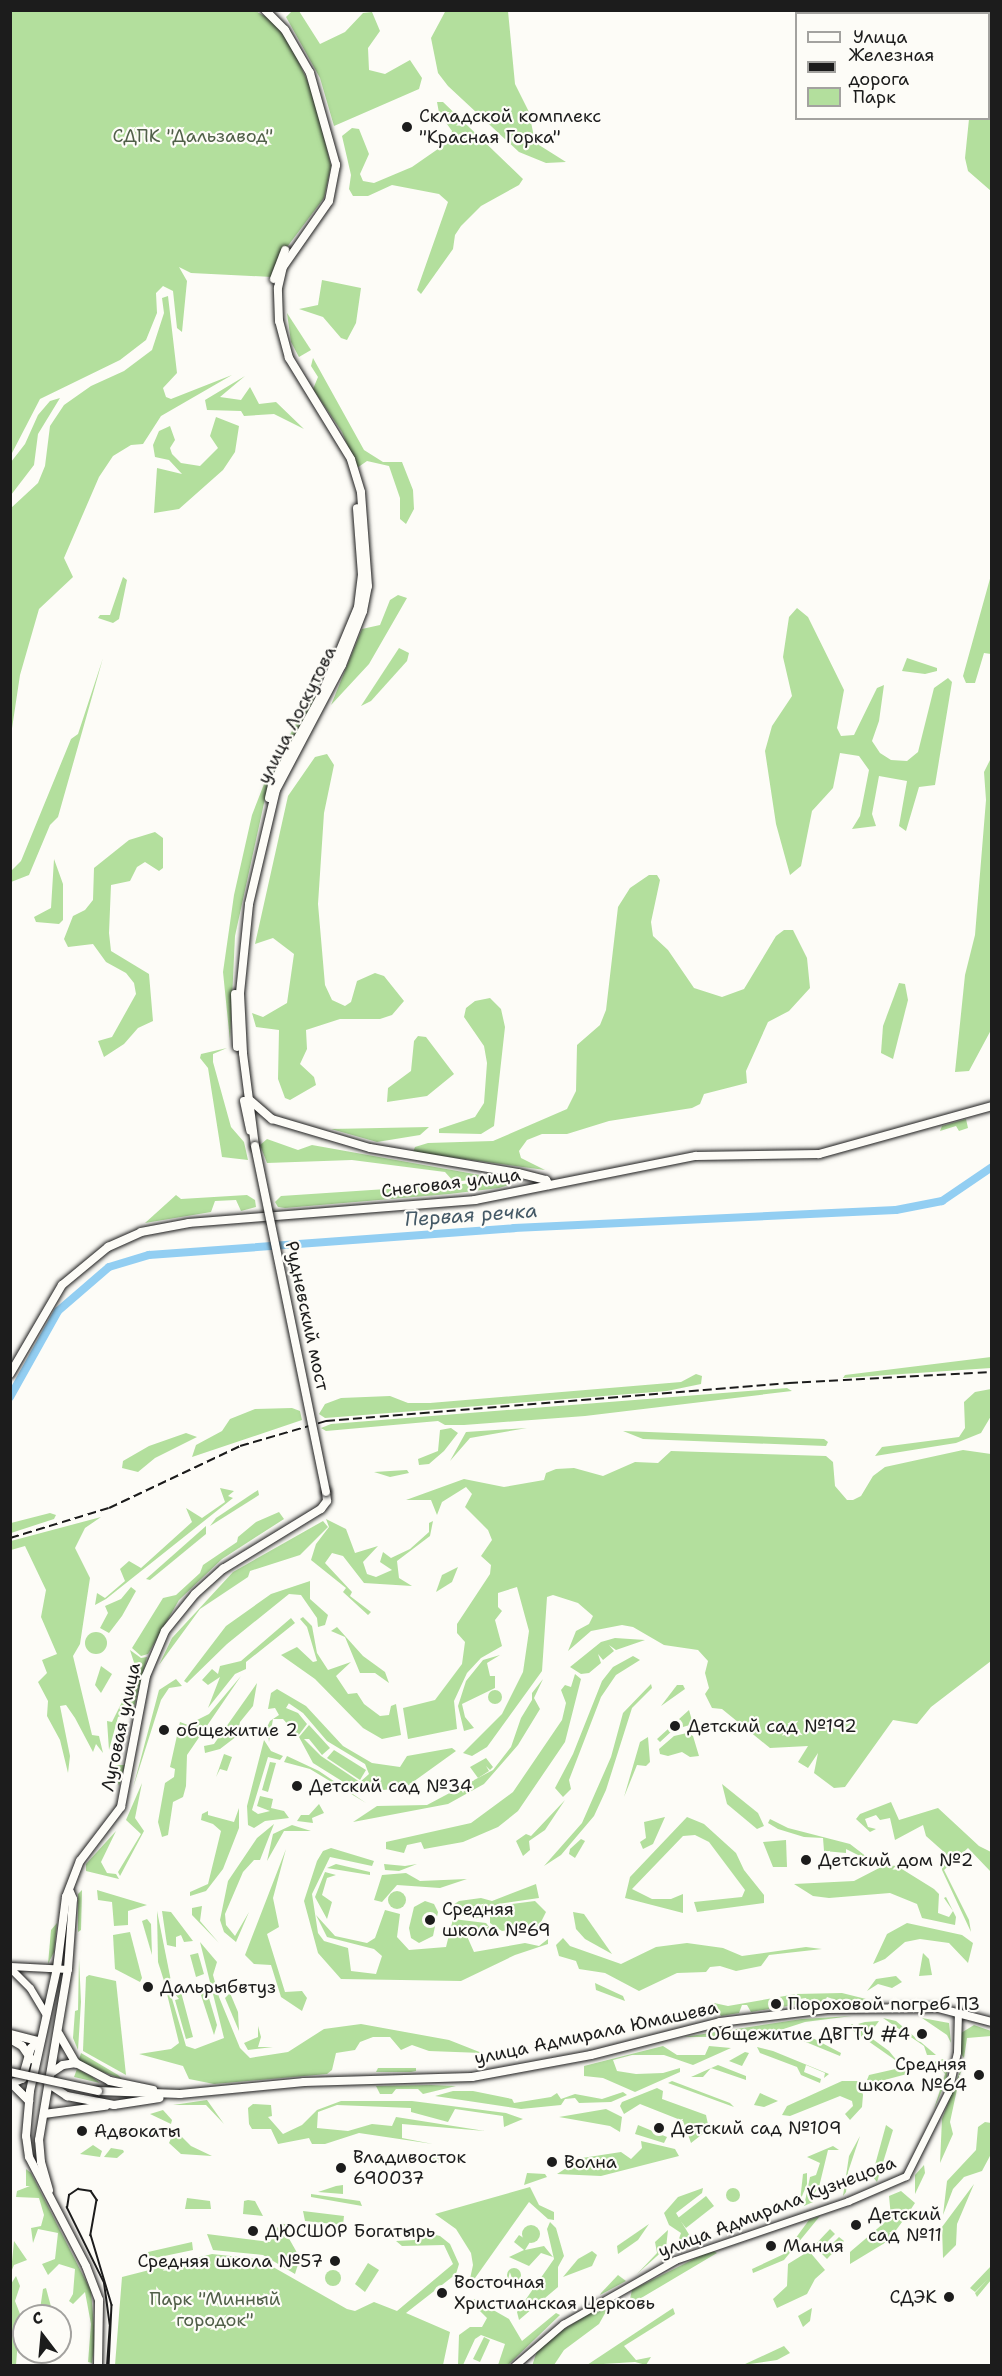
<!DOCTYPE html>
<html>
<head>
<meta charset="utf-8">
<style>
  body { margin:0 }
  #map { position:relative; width:1002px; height:2376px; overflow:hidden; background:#fdfcf7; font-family:"Shantell Sans",sans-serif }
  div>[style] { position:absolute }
  .green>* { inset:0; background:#b3df9d }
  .round { border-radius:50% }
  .river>* { height:8px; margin:-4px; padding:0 4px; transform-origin:4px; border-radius:4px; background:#92cef2 }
  .roads { filter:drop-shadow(0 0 2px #1c1c1c) drop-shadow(0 0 2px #1c1c1c) }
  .secondary>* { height:7px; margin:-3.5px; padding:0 3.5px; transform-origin:3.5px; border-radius:3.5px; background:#fdfcf7 }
  .primary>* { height:8px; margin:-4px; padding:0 4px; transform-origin:4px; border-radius:4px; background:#fdfcf7 }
  .tram>* { height:1.5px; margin:-0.75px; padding:0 0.75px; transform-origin:0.75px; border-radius:0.75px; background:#1c1c1c }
  .rail>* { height:1.5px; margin-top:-0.75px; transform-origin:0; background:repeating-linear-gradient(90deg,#1c1c1c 0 9px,transparent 0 13.5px) }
  .bridges { filter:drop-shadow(0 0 2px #1c1c1c) drop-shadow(0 0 2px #1c1c1c) }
  .primary-bridge>* { height:8px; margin:-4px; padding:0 4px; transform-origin:4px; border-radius:4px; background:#fdfcf7 }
  .dots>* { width:16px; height:16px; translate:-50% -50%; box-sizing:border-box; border:3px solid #fdfcf7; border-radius:50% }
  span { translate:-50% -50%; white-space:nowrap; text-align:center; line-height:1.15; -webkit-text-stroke:4.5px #fdfcf7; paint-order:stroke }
  .poi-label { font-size:18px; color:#1c1c1c }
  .left { translate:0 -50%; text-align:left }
  .right { translate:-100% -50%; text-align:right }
  .park-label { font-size:18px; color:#516049 }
  .street-label { font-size:18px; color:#1c1c1c }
  .water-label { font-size:20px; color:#455a67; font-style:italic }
  .frame { position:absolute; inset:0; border:12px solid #1c1c1c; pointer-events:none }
  .legend { position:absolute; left:795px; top:12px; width:195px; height:108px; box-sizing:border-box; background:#fdfcf7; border:2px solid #a3a29f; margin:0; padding:8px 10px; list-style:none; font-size:18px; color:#1c1c1c }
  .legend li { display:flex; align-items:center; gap:12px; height:30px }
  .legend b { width:30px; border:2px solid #a3a29f }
  .north { position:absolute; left:12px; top:2304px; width:60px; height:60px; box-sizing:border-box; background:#fdfcf7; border:2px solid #a3a29f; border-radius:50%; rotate:344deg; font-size:16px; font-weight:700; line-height:24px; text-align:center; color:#1c1c1c }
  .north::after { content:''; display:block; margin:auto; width:21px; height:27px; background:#1c1c1c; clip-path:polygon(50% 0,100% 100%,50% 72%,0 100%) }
</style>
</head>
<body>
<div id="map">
  <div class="green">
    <i style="clip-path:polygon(254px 10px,271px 20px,290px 43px,313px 93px,331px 166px,324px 198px,281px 255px,272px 277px,191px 273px,179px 267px,187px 281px,182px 332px,177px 328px,173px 291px,163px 286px,156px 293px,157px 313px,146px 340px,120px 360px,40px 399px,11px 455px,11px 11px)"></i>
    <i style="clip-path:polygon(446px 10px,508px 11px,515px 84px,529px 112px,534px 137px,539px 145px,566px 162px,546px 163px,519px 152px,448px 86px,438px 73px,431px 38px)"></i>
    <i style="clip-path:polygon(292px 11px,299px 11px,320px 44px,345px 32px,363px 13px,372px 12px,380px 31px,368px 48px,369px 70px,385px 74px,410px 60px,422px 78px,419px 89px,334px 126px,320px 78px,286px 17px)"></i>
    <i style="clip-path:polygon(991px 41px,992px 41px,991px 191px,968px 171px,965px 158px,969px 119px,988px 118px)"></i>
    <i style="clip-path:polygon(437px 102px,443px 102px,523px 179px,519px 185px,481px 206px,461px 226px,455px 235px,453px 249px,421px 294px,417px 290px,448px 202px,439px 194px,392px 185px,368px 196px,353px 196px,349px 189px,351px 175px,342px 136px,352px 128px,359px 129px,369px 154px,360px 174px,363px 181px,374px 183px,412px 167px,448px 142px,452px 131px,439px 113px)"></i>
    <i style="clip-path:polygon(322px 280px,361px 288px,356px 323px,347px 340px,341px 338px,323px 317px,299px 309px,318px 305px)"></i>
    <i style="clip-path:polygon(168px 296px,177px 373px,163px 388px,166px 397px,171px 399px,232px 375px,161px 416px,143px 444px,131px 445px,113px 456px,99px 477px,64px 558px,73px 577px,39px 609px,20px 675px,11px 735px,11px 508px,38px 483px,45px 466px,50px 426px,64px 405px,91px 386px,124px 371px,152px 350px,164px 313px,162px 298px)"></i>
    <i style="clip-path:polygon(287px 313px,311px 350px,299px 357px,291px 342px)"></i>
    <i style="clip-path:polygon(313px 358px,364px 450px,383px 462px,402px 462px,413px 490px,414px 509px,406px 524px,400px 519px,400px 498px,389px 466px,367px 461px,357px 468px,342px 432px,313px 389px,318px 377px,311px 366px)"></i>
    <i style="clip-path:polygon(245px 376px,220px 397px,241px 400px,250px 387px,259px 404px,276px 402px,304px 429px,274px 414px,244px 416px,241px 411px,207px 410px,205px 400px)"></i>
    <i style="clip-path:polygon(60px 398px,38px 434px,34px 465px,11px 495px,11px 462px,25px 444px,38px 415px,50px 401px)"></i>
    <i style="clip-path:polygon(216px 417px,239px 426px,235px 452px,223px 470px,179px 509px,154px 513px,157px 468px,182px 474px,169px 460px,155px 457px,153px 445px,159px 431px,170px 426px,175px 440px,170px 448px,172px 454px,181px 463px,200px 466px,218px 448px,210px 436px)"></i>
    <i style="clip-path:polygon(991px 575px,991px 654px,984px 653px,975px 683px,966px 683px,963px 676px)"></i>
    <i style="clip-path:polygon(123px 577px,127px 580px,119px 619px,113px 623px,98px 618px,100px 615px,110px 615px)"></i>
    <i style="clip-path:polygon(398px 595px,407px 598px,369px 664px,331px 705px,362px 629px,380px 625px,390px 600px)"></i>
    <i style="clip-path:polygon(797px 608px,808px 617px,844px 690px,837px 728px,841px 736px,854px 735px,877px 688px,884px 685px,879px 721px,872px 741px,880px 753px,891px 760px,907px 761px,918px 752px,934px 688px,948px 678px,952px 682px,935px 785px,919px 787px,906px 831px,899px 826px,907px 781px,879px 776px,872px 814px,876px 826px,852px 829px,860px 816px,869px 770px,859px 756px,840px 753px,833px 788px,812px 811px,801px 866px,790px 875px,776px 824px,765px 751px,772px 726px,792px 696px,783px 657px,789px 617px)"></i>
    <i style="clip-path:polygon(399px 648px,409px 653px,407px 661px,371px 701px,361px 706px)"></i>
    <i style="clip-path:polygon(103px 658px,58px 817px,50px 825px,29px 875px,11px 882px,11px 871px,21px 861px,71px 739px,78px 734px)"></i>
    <i style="clip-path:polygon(907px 658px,937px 668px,937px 671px,925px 674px,902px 671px)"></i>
    <i style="clip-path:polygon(324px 672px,311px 708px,266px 794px,235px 936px,230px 1041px,223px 972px,234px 895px,252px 815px,266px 779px)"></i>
    <i style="clip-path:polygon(327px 754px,334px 765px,324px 813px,318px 904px,325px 985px,332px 1000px,345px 1006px,351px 1002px,357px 981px,375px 973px,384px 976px,404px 1001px,392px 1015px,380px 1019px,340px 1019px,306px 1030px,307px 1049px,300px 1064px,314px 1077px,316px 1085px,290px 1100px,285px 1098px,278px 1079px,279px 1030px,256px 1027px,252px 1013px,263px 1017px,287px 1003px,294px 954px,273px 938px,255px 944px,288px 796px,315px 757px)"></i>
    <i style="clip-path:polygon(991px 758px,991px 1030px,969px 1071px,955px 1072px,965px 975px,975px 935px,986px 800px,984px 772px)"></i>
    <i style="clip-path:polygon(155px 832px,163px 838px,163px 868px,159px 871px,145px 862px,137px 867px,130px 881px,111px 885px,109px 933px,111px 951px,149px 974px,153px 1021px,138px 1028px,124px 1044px,104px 1057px,98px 1041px,112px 1037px,136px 994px,134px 983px,126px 973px,106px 962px,93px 944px,68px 947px,64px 939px,73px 916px,85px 910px,93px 900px,94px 868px,129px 840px)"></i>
    <i style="clip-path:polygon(54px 859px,63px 884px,63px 920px,59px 924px,36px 922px,34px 917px,51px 908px)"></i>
    <i style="clip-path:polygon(657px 875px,660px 880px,651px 922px,653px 936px,668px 950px,694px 988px,722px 997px,744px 989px,776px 936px,784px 930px,793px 930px,807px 958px,810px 988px,789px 1011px,768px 1022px,746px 1071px,747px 1083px,704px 1094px,700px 1104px,692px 1108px,609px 1121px,567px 1134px,542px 1134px,527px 1140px,519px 1151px,521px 1158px,545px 1170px,413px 1152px,415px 1147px,428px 1143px,493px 1141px,567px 1109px,576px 1091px,577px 1045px,600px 1025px,606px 1010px,618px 907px,630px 888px,649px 875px)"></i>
    <i style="clip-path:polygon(899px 983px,905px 984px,908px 1000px,893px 1059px,881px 1053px,883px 1026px)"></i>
    <i style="clip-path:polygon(490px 998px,501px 1009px,505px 1027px,494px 1126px,481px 1134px,439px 1133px,439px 1129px,475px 1117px,484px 1103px,487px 1063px,484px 1046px,464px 1017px,466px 1008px,475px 1001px)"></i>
    <i style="clip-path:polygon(418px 1036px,426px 1037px,454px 1074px,427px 1096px,387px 1102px,388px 1088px,411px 1071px,414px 1041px)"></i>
    <i style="clip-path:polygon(227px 1048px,213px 1054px,213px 1062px,231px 1127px,244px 1142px,248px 1160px,222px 1157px,208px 1068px,200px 1058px,201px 1054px)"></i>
    <i style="clip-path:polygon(966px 1119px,968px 1128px,959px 1131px,956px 1126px,940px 1131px,942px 1126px)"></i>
    <i style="clip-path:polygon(429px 1127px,420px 1135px,377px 1142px,331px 1129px)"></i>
    <i style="clip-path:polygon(267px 1139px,298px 1150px,312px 1145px,491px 1177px,454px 1182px,445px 1172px,352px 1160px,267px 1163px,260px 1145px)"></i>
    <i style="clip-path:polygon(507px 1181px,509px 1185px,499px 1188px,449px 1194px,285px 1208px,278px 1207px,275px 1202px,281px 1196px)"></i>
    <i style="clip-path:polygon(176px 1195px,181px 1199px,247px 1195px,255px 1200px,256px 1207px,241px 1211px,236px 1200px,215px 1201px,211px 1212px,145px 1223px)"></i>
    <i style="clip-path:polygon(991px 1357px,991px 1368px,843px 1378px,845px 1375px)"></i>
    <i style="clip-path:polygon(696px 1374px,702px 1376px,701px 1384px,667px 1391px,325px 1418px,319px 1414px,325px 1404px,341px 1398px,390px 1396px,408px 1403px,430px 1403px,681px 1382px)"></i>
    <i style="clip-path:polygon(787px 1388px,792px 1391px,585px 1416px,464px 1425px,445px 1425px,438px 1421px,326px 1431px,321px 1428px,331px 1424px)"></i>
    <i style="clip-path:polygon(991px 1389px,991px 1416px,981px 1433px,956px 1443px,875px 1456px,882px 1447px,959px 1437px,965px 1428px,964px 1402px,975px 1392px)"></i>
    <i style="clip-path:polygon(292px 1408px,300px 1411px,302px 1420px,192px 1457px,196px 1445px,222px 1431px,230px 1419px,255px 1409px)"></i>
    <i style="clip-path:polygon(451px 1428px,458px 1433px,444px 1451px,429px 1464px,419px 1465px,418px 1459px,438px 1451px,440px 1430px)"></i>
    <i style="clip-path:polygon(527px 1428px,470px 1438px,450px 1461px,466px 1432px)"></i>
    <i style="clip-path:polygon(623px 1431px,824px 1439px,828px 1442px,826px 1446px,643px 1439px)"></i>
    <i style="clip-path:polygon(186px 1433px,197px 1437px,155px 1458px,138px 1472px,122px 1468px,123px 1461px,149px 1446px)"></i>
    <i style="clip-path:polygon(963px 1450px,991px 1454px,991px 1661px,931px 1707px,917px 1724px,893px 1720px,845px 1787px,834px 1788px,814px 1773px,818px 1753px,808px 1768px,798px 1762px,808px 1746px,770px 1748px,722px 1709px,712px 1708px,705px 1694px,709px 1688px,705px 1673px,708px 1661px,698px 1650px,664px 1645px,633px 1627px,622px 1625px,591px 1631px,568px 1651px,576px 1631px,589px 1624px,593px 1616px,578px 1603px,553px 1595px,547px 1597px,542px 1671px,487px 1747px,472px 1756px,463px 1753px,502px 1714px,523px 1672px,529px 1631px,517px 1587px,498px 1593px,498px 1607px,502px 1611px,495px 1620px,502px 1646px,481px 1658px,467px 1673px,454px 1701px,457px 1729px,408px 1739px,403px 1708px,435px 1700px,462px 1664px,465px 1642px,457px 1633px,457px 1624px,490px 1574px,491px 1565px,481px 1556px,492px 1540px,488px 1530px,465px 1507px,472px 1494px,466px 1487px,442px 1502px,437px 1515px,431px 1500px,406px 1500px,464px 1479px,504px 1487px,544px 1480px,546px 1473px,556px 1469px,574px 1468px,603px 1476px,635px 1462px,658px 1463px,671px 1451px,826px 1456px,833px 1462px,835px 1486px,847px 1500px,853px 1500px,861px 1496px,873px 1476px,885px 1467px)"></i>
    <i style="clip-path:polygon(407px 1470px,409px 1473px,390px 1477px,374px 1472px)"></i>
    <i style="clip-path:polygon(220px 1488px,234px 1491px,228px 1496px,233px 1498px,106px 1599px,95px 1605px,97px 1593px,105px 1598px,125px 1581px,120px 1569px,129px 1561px,141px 1568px,192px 1522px,186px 1508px,202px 1518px,225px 1502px)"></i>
    <i style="clip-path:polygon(258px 1490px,259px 1495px,210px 1526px,216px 1518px)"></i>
    <i style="clip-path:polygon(279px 1512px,284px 1519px,222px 1559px,179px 1600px,148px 1654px,141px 1656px,132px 1648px,163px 1598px,176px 1595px,200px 1573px,203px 1565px,237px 1542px,238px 1537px,256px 1522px)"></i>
    <i style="clip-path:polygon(50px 1513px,56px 1515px,54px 1519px,11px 1533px,11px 1523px)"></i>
    <i style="clip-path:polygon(101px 1517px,85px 1528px,75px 1548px,90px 1578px,80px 1644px,73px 1656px,92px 1735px,99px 1736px,103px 1753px,96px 1744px,93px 1752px,75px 1718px,66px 1705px,60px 1706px,70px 1756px,68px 1773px,60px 1740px,47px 1716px,48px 1701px,38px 1682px,47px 1673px,42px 1660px,57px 1654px,41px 1617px,46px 1590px,25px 1546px,11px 1550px,11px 1541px)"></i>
    <i style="clip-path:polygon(326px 1519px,346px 1529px,355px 1553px,378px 1546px,363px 1562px,367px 1574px,376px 1577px,392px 1570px,380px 1562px,383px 1552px,391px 1558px,410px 1549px,429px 1532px,429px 1523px,433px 1521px,430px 1536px,397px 1561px,399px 1578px,412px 1586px,364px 1583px,343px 1556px,332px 1553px,325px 1563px,352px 1592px,350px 1596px,371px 1612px,368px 1615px,343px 1592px,346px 1588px,311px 1560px,316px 1544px,329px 1527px)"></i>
    <i style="clip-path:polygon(323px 1521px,328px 1527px,300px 1555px,250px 1571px,248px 1577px,200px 1609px,159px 1665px,172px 1638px,233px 1572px)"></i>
    <i style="clip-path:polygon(206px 1526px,206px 1534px,150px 1580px,146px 1579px)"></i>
    <i style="clip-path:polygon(458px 1567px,452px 1582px,436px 1592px,442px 1575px)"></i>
    <i style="clip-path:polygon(310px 1581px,310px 1599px,328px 1615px,325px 1625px,318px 1627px,317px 1618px,301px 1595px,289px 1594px,227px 1644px,187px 1683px,184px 1681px,226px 1626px,271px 1594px)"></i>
    <i style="clip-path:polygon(131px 1587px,136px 1591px,122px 1616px,109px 1633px,100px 1628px,108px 1613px,105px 1606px,121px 1599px)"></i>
    <i style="clip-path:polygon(303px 1617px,312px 1626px,317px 1653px,328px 1670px,351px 1662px,336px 1676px,348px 1694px,357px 1693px,364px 1704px,380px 1716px,389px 1715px,391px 1706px,396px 1704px,401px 1735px,382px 1739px,363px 1728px,315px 1679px,281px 1655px,297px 1647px,313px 1662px,317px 1661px,307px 1627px,300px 1619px)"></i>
    <i style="clip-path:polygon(291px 1618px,295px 1623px,246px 1662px,246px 1669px,235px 1674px,208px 1708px,220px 1677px,208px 1685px,202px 1680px,212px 1669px,218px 1674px,220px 1666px,241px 1661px)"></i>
    <i style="clip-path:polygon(337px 1627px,363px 1656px,385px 1672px,389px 1683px,375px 1673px,360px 1673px,345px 1637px,331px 1631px)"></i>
    <i class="round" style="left:85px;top:1632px;width:22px;height:22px"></i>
    <i style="clip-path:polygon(615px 1638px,645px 1640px,616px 1650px,609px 1645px,614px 1651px,603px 1660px,598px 1654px,601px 1663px,589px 1673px,581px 1674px,570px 1667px,601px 1642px)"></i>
    <i style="clip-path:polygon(130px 1650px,141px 1658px,147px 1657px,135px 1704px,130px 1713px,118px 1717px,109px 1750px,107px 1721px,112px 1722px,137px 1672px)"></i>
    <i style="clip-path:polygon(500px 1655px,487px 1663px,490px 1676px,495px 1676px,495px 1688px,462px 1704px,465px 1717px,474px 1728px,464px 1731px,458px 1706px,466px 1681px,483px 1660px)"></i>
    <i style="clip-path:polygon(633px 1656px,640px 1660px,616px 1675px,601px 1697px,569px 1780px,571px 1789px,563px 1797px,555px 1788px,573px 1754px,602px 1681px,613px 1667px)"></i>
    <i style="clip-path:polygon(101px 1666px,112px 1674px,101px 1693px,95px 1685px)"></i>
    <i style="clip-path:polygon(575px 1674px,581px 1679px,565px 1742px,518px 1811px,498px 1827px,463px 1842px,424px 1849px,421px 1842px,407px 1845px,404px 1853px,386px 1849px,386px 1842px,471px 1823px,513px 1792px,562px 1720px,566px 1703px,561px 1690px,565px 1685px,571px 1687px)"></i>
    <i style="clip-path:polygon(241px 1676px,187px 1755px,186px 1786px,183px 1797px,173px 1802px,168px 1835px,162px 1837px,158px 1822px,165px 1783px,174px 1777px,175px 1769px,170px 1767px,180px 1722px,193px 1727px,195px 1721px,209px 1714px)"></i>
    <i style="clip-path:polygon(176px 1679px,182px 1686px,169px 1688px,161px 1700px,133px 1788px,159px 1690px)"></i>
    <i style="clip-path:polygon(543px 1679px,534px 1698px,540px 1709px,518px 1745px,484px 1784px,448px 1804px,353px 1822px,377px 1806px,427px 1805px,493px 1770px,511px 1747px,521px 1718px,532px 1700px,532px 1693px)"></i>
    <i style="clip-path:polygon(257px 1683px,253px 1706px,240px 1722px,237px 1736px,220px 1749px,205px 1753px,204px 1746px,214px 1744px)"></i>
    <i style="clip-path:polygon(651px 1684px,652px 1688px,632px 1708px,606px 1790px,594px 1816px,561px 1855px,544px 1866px,582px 1823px,611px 1757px,623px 1713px)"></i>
    <i style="clip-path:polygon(677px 1685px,683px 1685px,685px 1689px,661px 1706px)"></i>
    <i style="clip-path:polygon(277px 1689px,306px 1706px,343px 1746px,372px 1763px,400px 1767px,407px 1756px,452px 1748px,456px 1751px,406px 1787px,361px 1793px,313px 1763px,299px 1737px,309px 1725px,330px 1748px,322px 1755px,309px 1739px,304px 1739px,321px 1756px,360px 1782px,369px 1774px,365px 1764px,327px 1741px,303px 1713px,284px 1700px,289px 1703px,286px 1708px,298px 1713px,307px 1724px,298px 1736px,283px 1719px,273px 1719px,269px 1742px,267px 1727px,270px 1721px,279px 1715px,275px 1708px,268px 1709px,271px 1693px)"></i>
    <i class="round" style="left:488px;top:1690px;width:14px;height:14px"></i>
    <i style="clip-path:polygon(689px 1710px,693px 1724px,673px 1730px,660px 1742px,657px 1739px)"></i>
    <i style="clip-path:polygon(687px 1733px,693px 1736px,699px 1756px,690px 1757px,682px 1752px,668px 1756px,660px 1754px,659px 1749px,674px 1736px)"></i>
    <i style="clip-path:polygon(648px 1737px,650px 1762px,646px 1766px,637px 1765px,624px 1797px,640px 1742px)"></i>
    <i style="clip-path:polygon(264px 1740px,271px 1751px,283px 1756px,280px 1760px,268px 1757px,252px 1810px,258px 1814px,270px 1811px,257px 1806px,260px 1796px,273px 1799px,271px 1808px,284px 1811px,289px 1818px,265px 1821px,254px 1828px,248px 1825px,247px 1806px)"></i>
    <i style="clip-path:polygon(334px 1750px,366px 1770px,360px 1780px,327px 1758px)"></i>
    <i style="clip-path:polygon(224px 1754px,232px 1757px,227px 1771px,220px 1769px,216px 1777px)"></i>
    <i style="clip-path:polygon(287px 1756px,319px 1771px,366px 1803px,310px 1769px,284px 1762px)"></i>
    <i style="clip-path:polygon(486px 1758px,493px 1767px,490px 1770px,486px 1766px,489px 1771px,478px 1778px,470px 1767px)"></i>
    <i style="clip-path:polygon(270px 1762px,276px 1763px,268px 1792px,262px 1790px)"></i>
    <i style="clip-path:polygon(116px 1765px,125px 1765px,119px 1786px,113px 1768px)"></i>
    <i style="clip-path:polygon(142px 1783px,135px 1818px,144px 1831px,120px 1876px,118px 1872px,141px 1834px,126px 1820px)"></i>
    <i style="clip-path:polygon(722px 1784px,758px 1813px,764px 1826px,757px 1829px,727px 1804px)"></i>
    <i style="clip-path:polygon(565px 1800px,545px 1830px,529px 1841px,530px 1850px,523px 1856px,516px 1841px,526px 1834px,531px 1836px)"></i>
    <i style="clip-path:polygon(891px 1802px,899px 1820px,938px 1808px,979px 1846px,991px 1852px,991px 1872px,968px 1848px,944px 1870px,969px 1920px,971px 1932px,942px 1870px,944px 1852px,926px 1836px,923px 1825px,895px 1840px,890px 1818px,880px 1820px,876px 1815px,865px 1819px,868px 1827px,876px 1829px,870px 1832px,856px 1819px,860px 1814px)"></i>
    <i style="clip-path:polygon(319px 1804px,324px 1813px,312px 1818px,313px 1823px,297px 1821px,301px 1815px,309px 1815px)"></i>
    <i style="clip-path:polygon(239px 1808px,239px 1828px,223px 1869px,206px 1891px,190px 1896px,190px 1892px,208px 1884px,221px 1831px,213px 1824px,201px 1820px,202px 1814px,208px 1811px,208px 1815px,234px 1822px)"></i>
    <i style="clip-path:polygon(665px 1817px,653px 1844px,643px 1849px,640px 1842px,646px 1838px,644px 1822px)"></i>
    <i style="clip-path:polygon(687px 1817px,704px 1824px,736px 1853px,744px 1870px,764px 1895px,764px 1903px,697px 1912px,694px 1902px,742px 1897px,745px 1890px,709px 1842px,695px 1835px,683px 1836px,632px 1889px,652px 1899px,671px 1899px,683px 1894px,683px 1913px,625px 1898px,630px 1877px)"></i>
    <i style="clip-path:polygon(770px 1819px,788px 1828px,850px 1844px,876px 1864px,846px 1849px,846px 1853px,824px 1851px,823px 1838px,804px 1837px,778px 1829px,768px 1823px)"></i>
    <i style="clip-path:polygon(274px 1824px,260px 1860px,254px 1860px,243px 1872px,225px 1914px,226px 1925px,235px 1936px,249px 1912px,236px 1942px,224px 1932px,220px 1920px,228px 1881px,257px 1838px)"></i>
    <i style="clip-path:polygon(292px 1825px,311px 1831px,284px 1831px,267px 1861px,273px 1834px)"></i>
    <i style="clip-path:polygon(116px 1831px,101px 1862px,107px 1873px,116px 1874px,119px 1879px,86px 1871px,86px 1864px)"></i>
    <i style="clip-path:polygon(581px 1839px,585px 1841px,575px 1858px,569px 1854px,570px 1849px)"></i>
    <i style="clip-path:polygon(786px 1840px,787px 1867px,773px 1867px,763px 1842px)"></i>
    <i style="clip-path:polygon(331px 1848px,374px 1861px,372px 1866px,330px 1857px,312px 1894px,318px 1933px,324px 1941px,348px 1948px,351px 1971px,376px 1974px,382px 1956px,374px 1949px,327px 1937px,316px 1915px,335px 1936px,367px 1943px,375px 1938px,385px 1910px,400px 1914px,397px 1937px,409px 1950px,446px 1947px,453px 1919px,486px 1923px,490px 1928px,466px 1934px,474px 1952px,525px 1943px,539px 1946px,548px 1939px,548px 1944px,515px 1955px,461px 1981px,341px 1979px,318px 1953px,304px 1901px,317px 1861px,323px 1851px)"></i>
    <i style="clip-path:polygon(286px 1849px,273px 1898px,279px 1927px,267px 1934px,285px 1992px,302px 1991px,307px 1998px,302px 2011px,281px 1997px,271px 1965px,254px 1964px,245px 1955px)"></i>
    <i style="clip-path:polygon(336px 1864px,370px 1872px,370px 1875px,327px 1868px)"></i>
    <i style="clip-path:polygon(384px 1864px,405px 1866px,417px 1864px,399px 1871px,385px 1870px)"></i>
    <i style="clip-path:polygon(885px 1865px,897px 1866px,934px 1889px,939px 1894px,938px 1913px,949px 1917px,953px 1911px,944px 1898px,946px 1897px,956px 1917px,955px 1925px,922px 1918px,917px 1904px,890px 1893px,829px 1898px,813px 1896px,794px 1884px,854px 1881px)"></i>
    <i style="clip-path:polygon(325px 1872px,336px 1875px,327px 1878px,322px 1895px,332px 1902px,327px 1919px,315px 1897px)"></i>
    <i style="clip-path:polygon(406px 1873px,420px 1881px,467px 1879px,440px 1888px,397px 1885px,382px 1902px,374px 1900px,382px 1875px)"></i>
    <i style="clip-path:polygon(536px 1884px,539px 1898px,498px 1904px,487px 1915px,474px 1919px,452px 1912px,453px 1905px,459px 1901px,481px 1898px,492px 1901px)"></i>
    <i style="clip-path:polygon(82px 1890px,81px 1930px,78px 1932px,78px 1894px)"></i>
    <i style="clip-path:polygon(97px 1890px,147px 1905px,128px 1911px,128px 1925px,114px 1926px,112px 1902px,98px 1900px)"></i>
    <i class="round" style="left:388px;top:1891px;width:18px;height:18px"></i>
    <i style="clip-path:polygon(425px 1901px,434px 1904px,438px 1912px,433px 1936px,419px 1943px,411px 1938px,409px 1928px,414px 1907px)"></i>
    <i style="clip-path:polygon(535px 1901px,546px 1912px,539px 1926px,502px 1931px,490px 1923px,490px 1913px,496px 1906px)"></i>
    <i style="clip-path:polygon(202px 1906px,200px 1921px,219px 1943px,192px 1915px,192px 1908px)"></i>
    <i style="clip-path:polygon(157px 1911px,171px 1981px,165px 1984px,158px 1962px)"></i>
    <i style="clip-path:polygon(162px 1911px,171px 1912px,193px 1941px,184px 1942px,181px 1935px,176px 1937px,176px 1947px,167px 1945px)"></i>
    <i style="clip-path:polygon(573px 1912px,584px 1914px,612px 1954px,585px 1939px,576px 1929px)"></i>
    <i style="clip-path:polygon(147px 1919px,151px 1924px,152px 1955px,142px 1921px)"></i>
    <i style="clip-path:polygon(57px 1923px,54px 1952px,48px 1964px,51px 1930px)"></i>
    <i style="clip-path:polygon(907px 1923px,962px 1935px,973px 1943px,968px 1963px,949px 1943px,920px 1939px,905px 1942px,885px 1959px,873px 1964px,887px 1934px)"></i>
    <i style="clip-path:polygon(130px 1932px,142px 1978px,140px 1982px,115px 1969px,113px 1935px)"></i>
    <i style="clip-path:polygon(563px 1938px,570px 1946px,621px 1964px,656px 1947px,687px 1943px,723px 1948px,742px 1956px,806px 1947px,822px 1949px,769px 1955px,761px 1966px,736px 1971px,720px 1966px,710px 1967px,706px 1972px,677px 1973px,639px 1991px,605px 1973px,579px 1969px,576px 1961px,559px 1956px,556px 1945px)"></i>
    <i style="clip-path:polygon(200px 1942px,217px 1962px,213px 1975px,219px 1997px,240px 2048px,250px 2058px,288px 2052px,324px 2029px,361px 2024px,449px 2040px,482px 2053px,429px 2051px,412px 2045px,401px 2050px,390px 2037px,373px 2037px,360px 2042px,355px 2050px,336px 2053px,332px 2070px,327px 2074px,214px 2084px,189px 2079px,183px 2066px,139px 2054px,171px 2049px,179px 2043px,167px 1994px,170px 1992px,186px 2046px,195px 2049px,224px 2038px)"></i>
    <i style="clip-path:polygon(198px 1953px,204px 1974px,196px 1977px,190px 1955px)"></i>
    <i style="clip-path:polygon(923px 1953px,929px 1959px,932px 1975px,919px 1976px)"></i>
    <i style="clip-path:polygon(79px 1958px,81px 2002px,78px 2050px,73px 2038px,75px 2011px,78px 2010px)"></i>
    <i style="clip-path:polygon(89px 1975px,116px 1981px,126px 2075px,83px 2051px,86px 1977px)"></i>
    <i style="clip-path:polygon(896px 1976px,902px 1982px,892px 1988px,878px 1984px,867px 1991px,876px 1979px)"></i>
    <i style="clip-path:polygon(595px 1983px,623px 1996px,625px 2001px,596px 1990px)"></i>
    <i style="clip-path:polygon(206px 1988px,217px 2025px,214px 2035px,200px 1992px)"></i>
    <i style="clip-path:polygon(181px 1992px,193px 2037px,186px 2039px,175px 2000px,179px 1999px,175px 1994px)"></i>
    <i style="clip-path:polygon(230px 1993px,238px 2012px,239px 2031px,225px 1998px)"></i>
    <i style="clip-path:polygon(842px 1993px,874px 2001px,842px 2002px,827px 1997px,824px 2003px,808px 2004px,806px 1998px,799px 1999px,797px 2005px,781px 2007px,777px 2002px,770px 2003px,769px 2009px,751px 2012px,747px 2005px,742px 2005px,739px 2013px,721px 2016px,716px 2007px,711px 2007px,707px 2015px,702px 2012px,714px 2003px,728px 2006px,796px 1994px)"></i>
    <i style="clip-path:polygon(852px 2016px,805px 2022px,759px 2037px,684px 2037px,802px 2019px)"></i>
    <i style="clip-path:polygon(883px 2018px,896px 2021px,936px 2055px,927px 2055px,924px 2046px)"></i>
    <i style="clip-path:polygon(922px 2018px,949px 2023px,951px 2043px,947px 2035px)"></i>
    <i style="clip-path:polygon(879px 2021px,871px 2032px,858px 2024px,865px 2022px)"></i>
    <i style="clip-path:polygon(852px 2024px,889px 2051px,898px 2062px,848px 2027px)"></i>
    <i style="clip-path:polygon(974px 2025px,991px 2031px,991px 2036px,967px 2038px,964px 2058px,959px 2051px,961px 2033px)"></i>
    <i style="clip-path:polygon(258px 2026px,261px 2037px,258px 2047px,273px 2047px,248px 2050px,244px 2043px,258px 2037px)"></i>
    <i style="clip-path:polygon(805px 2034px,841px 2053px,840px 2056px,796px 2038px)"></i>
    <i style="clip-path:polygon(663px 2046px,677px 2055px,705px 2055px,709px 2046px,731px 2048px,693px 2065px,664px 2055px,632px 2055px,613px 2060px,617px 2071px,636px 2074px,663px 2073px,680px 2068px,680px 2072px,635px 2092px,603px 2078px,584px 2076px,584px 2066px)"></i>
    <i style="clip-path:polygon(757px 2047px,773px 2051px,829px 2074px,824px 2078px,825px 2073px,806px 2065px,804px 2072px,821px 2079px,820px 2083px,801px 2075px,797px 2067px,760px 2053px)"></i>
    <i style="clip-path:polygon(745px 2052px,749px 2053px,742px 2066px,729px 2061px)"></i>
    <i style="clip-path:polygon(81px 2053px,118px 2075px,122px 2079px,89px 2067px,79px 2060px)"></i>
    <i style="clip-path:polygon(943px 2059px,947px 2062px,947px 2079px,934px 2109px,945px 2074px,938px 2065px,931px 2063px)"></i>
    <i style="clip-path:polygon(718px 2065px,746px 2076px,746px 2080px,711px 2068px,703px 2077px,691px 2077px)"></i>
    <i style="clip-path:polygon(962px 2066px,950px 2122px,953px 2134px,940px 2163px,942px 2119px)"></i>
    <i style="clip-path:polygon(416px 2068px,416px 2071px,411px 2072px,376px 2072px,378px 2068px)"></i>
    <i style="clip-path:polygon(900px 2068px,906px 2067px,907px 2074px,877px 2082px,867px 2080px,869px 2075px)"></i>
    <i style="clip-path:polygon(77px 2069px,91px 2076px,100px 2083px,74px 2077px)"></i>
    <i style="clip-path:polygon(672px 2081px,730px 2103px,734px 2107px,668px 2083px)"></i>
    <i style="clip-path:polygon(842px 2081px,860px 2081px,863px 2095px,862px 2107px,850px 2120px,845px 2114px,853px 2106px,852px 2101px,840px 2096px,790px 2116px,782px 2115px,787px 2106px)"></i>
    <i style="clip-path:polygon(376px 2086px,431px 2085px,456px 2086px,423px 2094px,418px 2089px,396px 2089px,392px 2094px,380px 2094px)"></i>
    <i style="clip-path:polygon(657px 2088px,663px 2091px,662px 2099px,706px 2115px,709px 2129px,691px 2143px,683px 2121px,640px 2104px,624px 2114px,620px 2106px,622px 2102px)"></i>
    <i style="clip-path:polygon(453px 2091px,473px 2091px,512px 2099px,514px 2103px,551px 2097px,557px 2093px,561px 2099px,575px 2094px,602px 2099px,623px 2092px,627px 2095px,611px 2102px,579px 2103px,575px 2098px,565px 2099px,561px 2105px,521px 2109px,435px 2096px)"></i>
    <i style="clip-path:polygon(760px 2093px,778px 2101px,764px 2107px,754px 2105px)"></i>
    <i style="clip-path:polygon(207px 2100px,224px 2124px,206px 2105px,173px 2105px)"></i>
    <i style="clip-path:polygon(341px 2101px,412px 2101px,506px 2113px,523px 2119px,504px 2127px,503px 2116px,455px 2109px,448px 2122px,411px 2112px,411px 2108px,337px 2105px,318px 2112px,317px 2128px,348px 2131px,372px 2124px,392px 2126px,396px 2117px,485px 2131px,402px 2124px,402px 2138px,433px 2144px,359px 2133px,325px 2144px,312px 2144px,309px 2138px,278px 2144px,271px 2129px,252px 2129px,249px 2124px,248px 2108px,253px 2104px,271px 2105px,272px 2116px,268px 2117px,283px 2134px,302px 2125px,317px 2110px)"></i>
    <i style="clip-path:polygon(606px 2109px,622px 2117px,620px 2132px,610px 2126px,559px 2117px)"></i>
    <i style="clip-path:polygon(163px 2110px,172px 2120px,171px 2124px,150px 2114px)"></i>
    <i style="clip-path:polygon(985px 2122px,991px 2123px,991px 2154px,982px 2171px,964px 2177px,953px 2189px,943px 2215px,947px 2181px,976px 2150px,978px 2127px)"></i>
    <i style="clip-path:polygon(638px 2125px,667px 2137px,664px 2143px,635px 2134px)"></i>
    <i style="clip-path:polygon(886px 2125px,893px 2130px,877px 2182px,872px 2176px)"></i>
    <i style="clip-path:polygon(174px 2132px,177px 2132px,191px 2146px,212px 2156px,181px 2154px,169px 2143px)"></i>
    <i style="clip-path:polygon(860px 2136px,848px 2172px,846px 2192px,843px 2196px,849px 2156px)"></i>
    <i style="clip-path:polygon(641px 2141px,675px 2149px,679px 2156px,601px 2176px,557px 2174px,582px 2158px,621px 2152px,631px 2159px,642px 2148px)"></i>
    <i style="clip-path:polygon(93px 2145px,102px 2151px,100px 2157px,80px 2154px)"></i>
    <i style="clip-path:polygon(833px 2146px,839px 2150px,828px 2150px,819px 2187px,809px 2200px,813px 2202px,804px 2206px,810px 2177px,816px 2175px,820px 2163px,807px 2157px)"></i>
    <i style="clip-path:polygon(111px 2148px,123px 2150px,124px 2152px,117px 2158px,104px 2157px)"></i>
    <i style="clip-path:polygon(442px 2153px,440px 2163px,417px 2160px,418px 2159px)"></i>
    <i style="clip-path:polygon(924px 2165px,925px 2173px,915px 2194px,915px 2175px)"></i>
    <i style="clip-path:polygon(26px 2169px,31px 2173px,91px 2291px,95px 2339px,92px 2363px,88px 2362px,91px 2324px,85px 2292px,73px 2304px,69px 2301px,73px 2294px,75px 2269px,59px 2264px,48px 2275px,42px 2264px,55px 2259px,58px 2233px,38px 2229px,33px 2243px,31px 2228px,41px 2226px,44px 2215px,39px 2198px,16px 2197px,17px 2191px,30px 2186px,26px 2186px)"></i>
    <i style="clip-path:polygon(527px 2173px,545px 2174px,547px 2177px,524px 2185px)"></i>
    <i style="clip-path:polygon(807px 2173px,807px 2184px,800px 2201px,803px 2174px)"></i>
    <i style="clip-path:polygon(974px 2184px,957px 2224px,956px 2245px,943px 2258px,942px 2227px)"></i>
    <i style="clip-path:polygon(343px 2185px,343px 2194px,318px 2192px,336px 2186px)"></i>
    <i style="clip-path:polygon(530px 2187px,539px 2205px,554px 2212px,554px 2220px,548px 2219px,529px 2202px,468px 2288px,473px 2265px,471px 2253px,456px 2229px,435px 2214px)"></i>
    <i class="round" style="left:726px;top:2188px;width:14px;height:14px"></i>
    <i style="clip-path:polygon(703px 2188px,702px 2193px,676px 2213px,693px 2241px,679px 2251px,676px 2247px,681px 2233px,669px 2225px,664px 2213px,678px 2197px)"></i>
    <i style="clip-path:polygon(901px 2191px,915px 2203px,905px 2218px,888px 2241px,850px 2264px,850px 2252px,891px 2217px,889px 2196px)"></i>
    <i style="clip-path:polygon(311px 2194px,360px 2201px,362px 2206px,311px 2197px)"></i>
    <i style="clip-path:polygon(706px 2196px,714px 2206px,686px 2228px,678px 2218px)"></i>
    <i style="clip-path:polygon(187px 2198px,210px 2201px,211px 2209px,185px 2209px)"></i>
    <i style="clip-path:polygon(248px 2200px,255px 2201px,263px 2216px,243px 2214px,244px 2201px)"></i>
    <i style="clip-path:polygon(303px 2211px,344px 2216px,343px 2225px,305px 2221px)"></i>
    <i style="clip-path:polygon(820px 2216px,784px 2260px,753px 2273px,752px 2269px,784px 2254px,809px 2220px)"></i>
    <i style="clip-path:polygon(550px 2222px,556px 2228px,564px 2256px,558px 2267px,558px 2287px,519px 2320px,517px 2312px,554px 2259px,547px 2229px)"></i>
    <i style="clip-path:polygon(280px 2223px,288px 2225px,287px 2235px,300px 2258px,295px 2274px,263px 2255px,213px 2250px,207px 2234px,270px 2242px)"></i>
    <i style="clip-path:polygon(649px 2224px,638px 2240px,618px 2254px,617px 2246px)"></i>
    <i class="round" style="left:522px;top:2225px;width:18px;height:18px"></i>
    <i style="clip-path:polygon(830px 2229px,835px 2234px,817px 2252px,813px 2247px)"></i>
    <i style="clip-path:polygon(668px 2230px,666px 2248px,637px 2274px,657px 2253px,655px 2242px)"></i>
    <i style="clip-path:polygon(419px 2231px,440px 2236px,450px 2244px,459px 2264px,456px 2274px,406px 2313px,450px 2332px,443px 2365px,115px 2365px,122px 2277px,212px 2254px,259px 2259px,347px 2309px,355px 2311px,374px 2302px,397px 2311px,453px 2264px,444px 2245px,402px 2246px,396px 2241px,415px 2240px)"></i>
    <i style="clip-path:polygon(519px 2235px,530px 2242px,525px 2250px,544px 2246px,553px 2257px,541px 2253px,529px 2266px,509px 2257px,524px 2250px,514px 2242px)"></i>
    <i style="clip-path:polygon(839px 2237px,844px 2241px,827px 2259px,822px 2254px)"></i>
    <i style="clip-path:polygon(14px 2241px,27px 2260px,14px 2265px,11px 2272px)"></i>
    <i style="clip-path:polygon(192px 2242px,193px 2250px,150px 2259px,148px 2252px)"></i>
    <i style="clip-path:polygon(712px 2250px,717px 2253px,626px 2307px,616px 2306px,618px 2302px,630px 2299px,632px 2290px)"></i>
    <i style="clip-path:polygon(592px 2251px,597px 2255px,592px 2266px,563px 2277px,578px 2259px)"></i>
    <i style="clip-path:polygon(809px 2251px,825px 2270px,815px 2279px,807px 2294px,777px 2308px,773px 2299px,787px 2286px,788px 2264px)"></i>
    <i style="clip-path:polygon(368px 2263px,379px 2270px,365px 2292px,355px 2284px)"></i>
    <i style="clip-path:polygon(991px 2266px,991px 2280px,977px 2297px,975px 2293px,988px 2279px,975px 2292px,970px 2288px)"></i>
    <i class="round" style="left:507px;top:2268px;width:14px;height:14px"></i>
    <i class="round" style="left:325px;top:2270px;width:16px;height:16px"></i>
    <i style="clip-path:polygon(618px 2275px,626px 2281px,600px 2295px,601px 2293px)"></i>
    <i style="clip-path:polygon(16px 2276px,20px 2286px,15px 2301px,20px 2314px,16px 2365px,11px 2365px,11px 2284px)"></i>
    <i style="clip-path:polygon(46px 2288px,53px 2314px,39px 2316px,43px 2289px)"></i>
    <i style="clip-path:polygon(474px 2299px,509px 2319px,522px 2341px,556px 2313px,560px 2315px,508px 2365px,498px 2365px,505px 2344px,481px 2335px,475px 2339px,463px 2365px,458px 2365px,459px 2335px,470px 2327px,482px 2327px,487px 2318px,477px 2308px,469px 2307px)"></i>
    <i style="clip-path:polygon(603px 2305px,608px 2308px,599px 2324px,564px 2350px,554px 2365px,532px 2366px,537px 2351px,550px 2338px)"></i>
    <i style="clip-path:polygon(673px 2308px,675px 2314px,624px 2346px,636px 2360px,651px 2357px,646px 2365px,635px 2362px,587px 2365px)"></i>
    <i style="clip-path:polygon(812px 2308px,810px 2321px,803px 2327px,798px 2316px)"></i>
    <i style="clip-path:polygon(484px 2337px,490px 2340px,480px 2362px,473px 2359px)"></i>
    <i style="clip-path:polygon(784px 2346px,790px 2353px,777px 2360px,743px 2365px)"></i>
  </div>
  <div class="river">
    <i style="left:10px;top:1397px;width:98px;rotate:-60.8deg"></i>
    <i style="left:58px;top:1311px;width:67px;rotate:-40.8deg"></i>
    <i style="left:109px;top:1267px;width:42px;rotate:-16.7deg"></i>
    <i style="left:149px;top:1255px;width:366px;rotate:-4.2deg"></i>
    <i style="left:514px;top:1228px;width:382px;rotate:-2.7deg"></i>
    <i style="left:896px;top:1210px;width:47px;rotate:-11.1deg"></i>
    <i style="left:942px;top:1201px;width:60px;rotate:-34.2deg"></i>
  </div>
  <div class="roads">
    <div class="secondary">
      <i style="left:10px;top:1966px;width:58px;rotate:3deg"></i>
      <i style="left:10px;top:1968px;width:28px;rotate:45deg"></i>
      <i style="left:30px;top:1988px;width:29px;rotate:59deg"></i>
      <i style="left:514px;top:2366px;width:65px;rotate:-40.6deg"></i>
      <i style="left:563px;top:2324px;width:129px;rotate:-29.7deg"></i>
      <i style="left:675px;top:2260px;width:183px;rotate:-18.8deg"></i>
      <i style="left:848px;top:2201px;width:63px;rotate:-23.3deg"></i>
      <i style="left:906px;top:2176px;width:94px;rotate:-63.4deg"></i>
      <i style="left:948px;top:2092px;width:41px;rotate:-77.3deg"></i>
      <i style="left:957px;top:2052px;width:41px;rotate:-88.6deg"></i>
    </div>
    <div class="primary">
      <i style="left:274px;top:279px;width:31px;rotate:-69deg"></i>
      <i style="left:269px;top:798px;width:13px;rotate:-77deg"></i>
      <i style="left:272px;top:785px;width:102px;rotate:-61.2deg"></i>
      <i style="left:321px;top:696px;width:96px;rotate:-67.4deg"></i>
      <i style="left:358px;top:607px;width:32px;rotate:-83deg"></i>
      <i style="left:362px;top:575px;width:67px;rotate:-94.3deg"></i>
      <i style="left:235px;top:994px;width:53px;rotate:87.8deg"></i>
      <i style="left:244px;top:1101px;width:30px;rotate:78deg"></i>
      <i style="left:251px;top:1101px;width:28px;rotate:41deg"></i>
      <i style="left:272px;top:1119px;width:102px;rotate:16.5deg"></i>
      <i style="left:370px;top:1148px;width:150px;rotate:9.6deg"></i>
      <i style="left:518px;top:1173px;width:29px;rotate:14deg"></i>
      <i style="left:546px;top:1180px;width:6px;rotate:59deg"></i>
      <i style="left:255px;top:1146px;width:94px;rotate:-97.4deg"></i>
      <i style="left:243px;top:1053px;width:60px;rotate:-92.9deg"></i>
      <i style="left:240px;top:993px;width:89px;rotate:-84.2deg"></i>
      <i style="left:249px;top:904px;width:117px;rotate:-76.7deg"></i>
      <i style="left:276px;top:790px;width:141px;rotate:-62.2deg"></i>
      <i style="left:342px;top:665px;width:58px;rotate:-68.7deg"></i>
      <i style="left:363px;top:611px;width:25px;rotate:-79deg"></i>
      <i style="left:368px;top:586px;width:94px;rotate:-94.3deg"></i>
      <i style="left:361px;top:492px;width:34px;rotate:-107deg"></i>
      <i style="left:351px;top:459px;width:119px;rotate:-121.5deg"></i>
      <i style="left:289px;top:358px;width:38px;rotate:-105deg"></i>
      <i style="left:279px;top:321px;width:33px;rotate:-92deg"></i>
      <i style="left:278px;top:288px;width:22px;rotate:-77deg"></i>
      <i style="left:283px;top:267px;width:80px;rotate:-55.1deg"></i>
      <i style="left:329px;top:201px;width:37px;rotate:-79deg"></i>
      <i style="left:336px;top:165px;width:96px;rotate:-105.8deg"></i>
      <i style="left:310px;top:73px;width:50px;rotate:-120.2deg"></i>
      <i style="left:285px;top:30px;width:28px;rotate:-135deg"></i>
      <i style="left:10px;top:1374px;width:103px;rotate:-59.7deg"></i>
      <i style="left:62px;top:1285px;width:60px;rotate:-39.6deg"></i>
      <i style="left:108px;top:1247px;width:36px;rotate:-24deg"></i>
      <i style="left:141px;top:1232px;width:49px;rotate:-10.6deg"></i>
      <i style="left:189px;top:1223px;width:287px;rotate:-4.6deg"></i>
      <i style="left:475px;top:1200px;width:225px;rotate:-11.3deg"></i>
      <i style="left:696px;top:1156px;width:123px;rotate:-0.9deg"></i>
      <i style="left:819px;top:1154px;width:180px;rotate:-15.5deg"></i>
      <i style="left:10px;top:2034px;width:30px;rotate:14deg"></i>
      <i style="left:59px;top:2034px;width:34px;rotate:60deg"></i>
      <i style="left:76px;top:2063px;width:38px;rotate:28deg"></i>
      <i style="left:110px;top:2081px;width:44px;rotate:11.8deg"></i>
      <i style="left:10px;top:2039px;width:14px;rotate:30deg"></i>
      <i style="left:22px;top:2046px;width:16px;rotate:55deg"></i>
      <i style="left:51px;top:2073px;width:14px;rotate:-34deg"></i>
      <i style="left:63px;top:2065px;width:13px;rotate:-9deg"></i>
      <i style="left:10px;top:2082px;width:27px;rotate:45deg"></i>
      <i style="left:12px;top:2083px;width:11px;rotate:-22deg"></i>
      <i style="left:22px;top:2079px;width:32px;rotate:-74deg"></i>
      <i style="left:31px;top:2048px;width:10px;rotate:-45deg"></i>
      <i style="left:49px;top:2084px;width:22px;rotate:34deg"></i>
      <i style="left:67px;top:2096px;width:48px;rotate:10.8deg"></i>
      <i style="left:114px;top:2105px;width:46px;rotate:-8.8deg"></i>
      <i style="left:98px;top:2091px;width:82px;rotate:2.1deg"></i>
      <i style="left:180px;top:2094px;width:125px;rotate:-5.5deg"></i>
      <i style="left:304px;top:2082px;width:168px;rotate:-1.7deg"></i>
      <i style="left:472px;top:2077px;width:121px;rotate:-10.5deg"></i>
      <i style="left:591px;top:2055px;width:133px;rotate:-14.3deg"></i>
      <i style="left:720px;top:2022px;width:108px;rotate:-6.9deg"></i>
      <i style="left:827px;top:2009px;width:111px;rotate:-0.5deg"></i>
      <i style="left:938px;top:2008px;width:56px;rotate:14.5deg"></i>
      <i style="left:44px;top:2114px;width:62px;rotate:-7.5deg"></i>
      <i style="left:49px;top:2190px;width:29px;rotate:-106deg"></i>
      <i style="left:41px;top:2162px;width:22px;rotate:-95deg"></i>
      <i style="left:39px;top:2140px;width:173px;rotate:-80.4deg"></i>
      <i style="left:68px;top:1969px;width:70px;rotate:-85.9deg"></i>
      <i style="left:73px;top:1899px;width:8px;rotate:-113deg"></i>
      <i style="left:98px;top:2366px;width:66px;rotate:-89.1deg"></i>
      <i style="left:99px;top:2300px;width:36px;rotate:-111deg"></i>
      <i style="left:86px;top:2266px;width:123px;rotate:-117.6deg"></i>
      <i style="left:29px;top:2157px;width:21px;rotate:-98deg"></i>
      <i style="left:26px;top:2136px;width:45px;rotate:-84.9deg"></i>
      <i style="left:30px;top:2091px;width:126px;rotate:-77.6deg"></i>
      <i style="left:57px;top:1968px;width:72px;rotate:-82.8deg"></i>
      <i style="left:66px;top:1897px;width:39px;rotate:-69deg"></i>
      <i style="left:80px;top:1861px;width:68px;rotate:-52.8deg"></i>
      <i style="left:121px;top:1807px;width:133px;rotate:-79.2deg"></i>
      <i style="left:146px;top:1676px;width:49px;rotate:-67.1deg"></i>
      <i style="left:165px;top:1631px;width:48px;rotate:-51deg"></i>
      <i style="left:195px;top:1594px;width:38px;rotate:-42deg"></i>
      <i style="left:223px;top:1569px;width:115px;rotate:-31.5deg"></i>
      <i style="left:321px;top:1509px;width:10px;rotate:-53deg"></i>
      <i style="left:327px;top:1501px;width:9px;rotate:-96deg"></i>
    </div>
  </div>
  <div class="tram">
    <i style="left:107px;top:2366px;width:39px;rotate:-86deg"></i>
    <i style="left:110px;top:2327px;width:44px;rotate:-97.8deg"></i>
    <i style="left:104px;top:2283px;width:84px;rotate:-116.3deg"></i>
    <i style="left:67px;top:2208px;width:13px;rotate:-81deg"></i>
    <i style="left:69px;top:2195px;width:11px;rotate:-34deg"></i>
    <i style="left:78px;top:2189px;width:13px;rotate:9deg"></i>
    <i style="left:91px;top:2191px;width:11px;rotate:56deg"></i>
    <i style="left:97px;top:2200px;width:36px;rotate:100deg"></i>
    <i style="left:91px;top:2235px;width:73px;rotate:73.3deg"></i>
    <i style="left:112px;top:2305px;width:61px;rotate:92.8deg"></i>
  </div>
  <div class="rail">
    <i style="left:10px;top:1538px;width:103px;rotate:-16.9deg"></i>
    <i style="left:109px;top:1508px;width:145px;rotate:-25.3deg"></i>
    <i style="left:240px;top:1446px;width:90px;rotate:-16.2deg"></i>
    <i style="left:326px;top:1421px;width:465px;rotate:-4.7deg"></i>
    <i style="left:789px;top:1383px;width:203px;rotate:-3.1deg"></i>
  </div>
  <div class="bridges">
    <div class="primary-bridge">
      <i style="left:255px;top:1146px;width:353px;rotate:78.4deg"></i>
      <i style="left:10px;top:2072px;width:90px;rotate:12.2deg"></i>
    </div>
  </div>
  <div class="dots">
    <i style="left:407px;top:127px;background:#1c1c1c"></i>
    <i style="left:675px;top:1726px;background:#1c1c1c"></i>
    <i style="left:164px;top:1730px;background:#1c1c1c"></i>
    <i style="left:297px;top:1786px;background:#1c1c1c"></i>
    <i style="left:806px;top:1860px;background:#1c1c1c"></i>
    <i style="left:430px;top:1920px;background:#1c1c1c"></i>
    <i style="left:148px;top:1987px;background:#1c1c1c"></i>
    <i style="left:776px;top:2004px;background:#1c1c1c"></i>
    <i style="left:922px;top:2034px;background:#1c1c1c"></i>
    <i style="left:979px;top:2075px;background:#1c1c1c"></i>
    <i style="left:659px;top:2128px;background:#1c1c1c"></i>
    <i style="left:82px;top:2131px;background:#1c1c1c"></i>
    <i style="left:552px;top:2162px;background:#1c1c1c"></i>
    <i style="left:341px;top:2168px;background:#1c1c1c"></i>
    <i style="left:856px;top:2225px;background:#1c1c1c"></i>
    <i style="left:253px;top:2231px;background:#1c1c1c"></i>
    <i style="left:771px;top:2246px;background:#1c1c1c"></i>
    <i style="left:335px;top:2261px;background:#1c1c1c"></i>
    <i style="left:442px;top:2293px;background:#1c1c1c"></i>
    <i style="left:949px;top:2297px;background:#1c1c1c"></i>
  </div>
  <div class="poi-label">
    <span class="left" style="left:419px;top:127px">Складской комплекс<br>"Красная Горка"</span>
    <span class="left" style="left:687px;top:1726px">Детский сад №192</span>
    <span class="left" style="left:176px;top:1730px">общежитие 2</span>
    <span class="left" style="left:309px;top:1786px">Детский сад №34</span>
    <span class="left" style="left:818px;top:1860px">Детский дом №2</span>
    <span class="left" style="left:442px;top:1920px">Средняя<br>школа №69</span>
    <span class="left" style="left:160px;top:1987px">Дальрыбвтуз</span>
    <span class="left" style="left:788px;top:2004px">Пороховой погреб П3</span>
    <span class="right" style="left:910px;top:2034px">Общежитие ДВГТУ #4</span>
    <span class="right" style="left:967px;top:2075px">Средняя<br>школа №64</span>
    <span class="left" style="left:671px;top:2128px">Детский сад №109</span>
    <span class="left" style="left:94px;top:2131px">Адвокаты</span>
    <span class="left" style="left:353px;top:2168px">Владивосток<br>690037</span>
    <span class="left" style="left:564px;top:2162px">Волна</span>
    <span class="left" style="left:868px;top:2225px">Детский<br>сад №11</span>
    <span class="left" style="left:265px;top:2231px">ДЮСШОР Богатырь</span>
    <span class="left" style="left:783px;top:2246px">Мания</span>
    <span class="right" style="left:323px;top:2261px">Средняя школа №57</span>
    <span class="left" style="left:454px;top:2293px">Восточная<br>Христианская Церковь</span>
    <span class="right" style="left:937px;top:2297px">СДЭК</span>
  </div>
  <div class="park-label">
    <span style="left:193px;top:136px">СДПК "Дальзавод"</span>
    <span style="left:215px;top:2310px">Парк "Минный<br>городок"</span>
  </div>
  <div class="street-label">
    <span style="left:297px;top:715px;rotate:-63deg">улица Лоскутова</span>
    <span style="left:451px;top:1183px;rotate:-7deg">Снеговая улица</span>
    <span style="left:307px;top:1316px;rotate:78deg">Рудневский мост</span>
    <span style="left:121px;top:1727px;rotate:-78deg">Луговая улица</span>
    <span style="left:596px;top:2033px;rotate:-12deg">улица Адмирала Юмашева</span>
    <span style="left:777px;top:2207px;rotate:-21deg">улица Адмирала Кузнецова</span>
  </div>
  <div class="water-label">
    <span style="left:471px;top:1215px;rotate:-4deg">Первая речка</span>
  </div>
  <div class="frame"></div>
  <ul class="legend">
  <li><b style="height:8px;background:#fdfcf7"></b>Улица</li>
  <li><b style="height:8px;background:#1c1c1c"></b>Железная дорога</li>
  <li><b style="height:16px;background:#b3df9d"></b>Парк</li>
  </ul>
  <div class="north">С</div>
</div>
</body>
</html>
